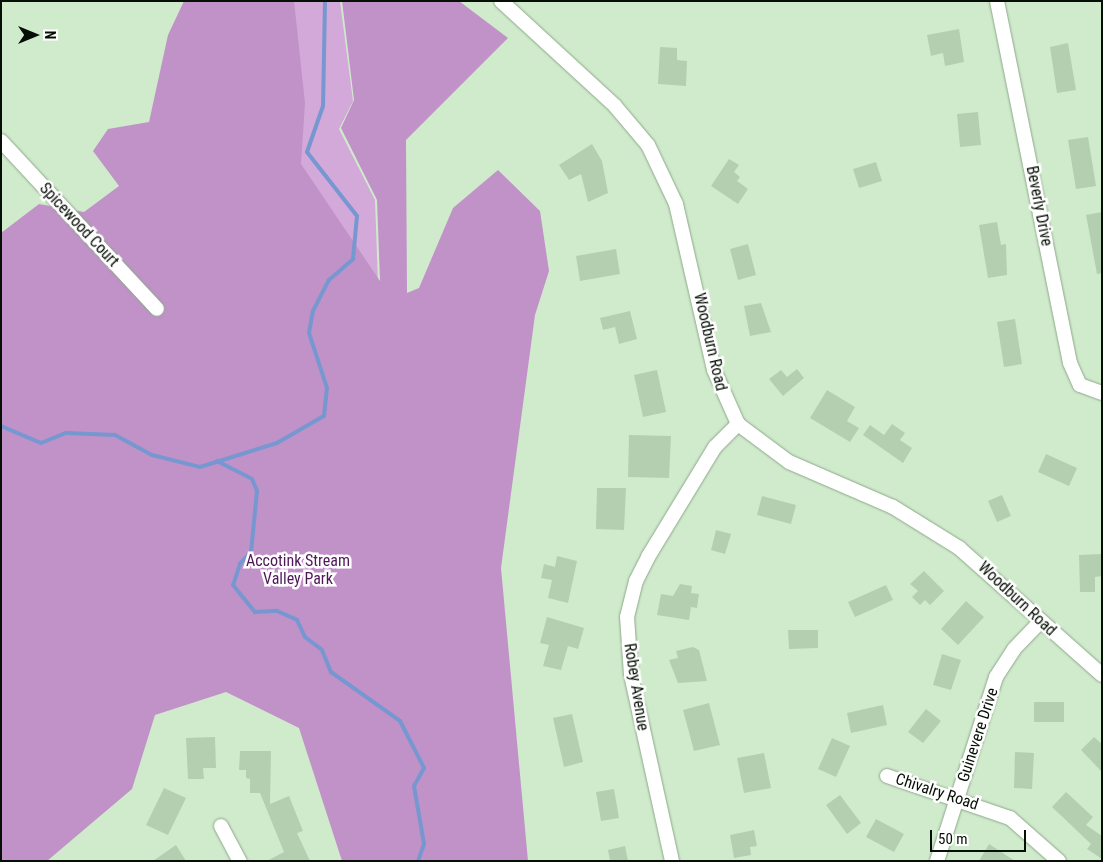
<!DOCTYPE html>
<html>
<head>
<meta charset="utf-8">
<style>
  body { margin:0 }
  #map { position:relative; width:1103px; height:862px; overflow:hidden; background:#d0ebcc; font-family:"Roboto Condensed",sans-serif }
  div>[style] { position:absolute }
  .green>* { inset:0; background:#d2a9d9 }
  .forest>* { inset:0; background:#c092c8 }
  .stream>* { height:4px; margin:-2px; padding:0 2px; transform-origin:2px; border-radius:2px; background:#7797d0 }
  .building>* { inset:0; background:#b4ceb0 }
  .roads { filter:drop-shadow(0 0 1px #8ea88b) drop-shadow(0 0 1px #8ea88b) }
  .minor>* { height:14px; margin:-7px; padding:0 7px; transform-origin:7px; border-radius:7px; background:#fff }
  span { translate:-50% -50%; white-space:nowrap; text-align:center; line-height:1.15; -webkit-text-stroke:5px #fff; paint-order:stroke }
  .street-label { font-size:16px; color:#060f05 }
  .park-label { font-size:16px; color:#501759 }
  .frame { position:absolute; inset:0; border:2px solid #060f05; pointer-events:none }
  .north { position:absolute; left:10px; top:10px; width:50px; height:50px; -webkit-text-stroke:4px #fff; paint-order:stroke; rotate:90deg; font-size:14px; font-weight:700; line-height:20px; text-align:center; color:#060f05 }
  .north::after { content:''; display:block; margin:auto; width:18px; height:22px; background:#060f05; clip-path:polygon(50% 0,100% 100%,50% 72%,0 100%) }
  .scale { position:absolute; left:930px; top:830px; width:96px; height:22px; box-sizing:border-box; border:2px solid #060f05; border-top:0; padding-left:6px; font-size:15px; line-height:18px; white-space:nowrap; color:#060f05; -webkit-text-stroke:4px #fff; paint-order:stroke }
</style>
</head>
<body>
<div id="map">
  <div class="green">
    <i style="clip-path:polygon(248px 1px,340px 1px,353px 101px,339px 129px,375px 200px,378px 283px,253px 95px)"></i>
  </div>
  <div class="forest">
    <i style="clip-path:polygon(184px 1px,294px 1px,305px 103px,301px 164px,380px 281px,377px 200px,341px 128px,354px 100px,342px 1px,459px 1px,508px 38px,406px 140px,407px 293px,419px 288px,453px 208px,498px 170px,540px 211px,549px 271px,535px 315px,501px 568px,528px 861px,342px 861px,299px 728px,226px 692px,155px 715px,132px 789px,47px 861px,1px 861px,1px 233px,39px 204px,84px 212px,119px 186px,93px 151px,108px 129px,149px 122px,168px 35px)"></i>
  </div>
  <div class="stream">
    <i style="left:1px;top:426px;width:43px;rotate:23deg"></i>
    <i style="left:41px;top:443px;width:27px;rotate:-22deg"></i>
    <i style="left:66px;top:433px;width:49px;rotate:2.3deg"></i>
    <i style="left:115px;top:435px;width:42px;rotate:28.4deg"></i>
    <i style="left:152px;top:455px;width:49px;rotate:14deg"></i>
    <i style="left:200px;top:467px;width:81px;rotate:-17.3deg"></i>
    <i style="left:277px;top:443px;width:54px;rotate:-29.9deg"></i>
    <i style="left:324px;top:416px;width:28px;rotate:-84deg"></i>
    <i style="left:327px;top:388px;width:58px;rotate:-108.1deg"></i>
    <i style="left:309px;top:333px;width:22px;rotate:-80deg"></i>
    <i style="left:313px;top:311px;width:35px;rotate:-63deg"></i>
    <i style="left:329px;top:280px;width:32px;rotate:-41deg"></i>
    <i style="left:353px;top:259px;width:43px;rotate:-84.7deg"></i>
    <i style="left:357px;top:216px;width:81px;rotate:-128deg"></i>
    <i style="left:307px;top:152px;width:49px;rotate:-70.8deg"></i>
    <i style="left:323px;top:106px;width:105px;rotate:-88.9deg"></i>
    <i style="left:217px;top:461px;width:39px;rotate:27deg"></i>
    <i style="left:252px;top:479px;width:13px;rotate:67deg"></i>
    <i style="left:257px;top:491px;width:61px;rotate:95.6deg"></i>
    <i style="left:251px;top:552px;width:16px;rotate:133deg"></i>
    <i style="left:240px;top:564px;width:22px;rotate:108deg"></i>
    <i style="left:233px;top:585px;width:35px;rotate:51deg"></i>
    <i style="left:255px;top:612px;width:22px;rotate:-3deg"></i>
    <i style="left:277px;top:611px;width:22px;rotate:24deg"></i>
    <i style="left:297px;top:620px;width:19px;rotate:65deg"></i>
    <i style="left:305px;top:637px;width:21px;rotate:37deg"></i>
    <i style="left:322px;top:650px;width:24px;rotate:68deg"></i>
    <i style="left:331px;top:672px;width:85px;rotate:35.4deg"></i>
    <i style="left:400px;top:721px;width:53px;rotate:62.9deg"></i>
    <i style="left:424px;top:768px;width:21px;rotate:119deg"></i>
    <i style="left:414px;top:786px;width:59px;rotate:80.2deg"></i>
    <i style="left:424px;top:844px;width:18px;rotate:109deg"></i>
  </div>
  <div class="building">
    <i style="clip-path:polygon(959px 29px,964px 62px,945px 66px,943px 53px,931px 56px,927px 35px)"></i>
    <i style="clip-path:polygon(1068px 43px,1076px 90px,1057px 93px,1050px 47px)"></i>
    <i style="clip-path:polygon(660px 47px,677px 48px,677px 60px,687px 61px,686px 86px,658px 84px)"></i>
    <i style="clip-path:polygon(978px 112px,981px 145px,960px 147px,957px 114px)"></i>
    <i style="clip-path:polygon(1088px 137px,1096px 186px,1076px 189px,1068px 140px)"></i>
    <i style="clip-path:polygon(592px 144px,602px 161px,608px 193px,588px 202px,581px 174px,569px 180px,559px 165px)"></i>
    <i style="clip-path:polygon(729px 159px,739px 165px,734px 172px,740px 177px,737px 181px,748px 189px,738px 204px,711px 186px)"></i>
    <i style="clip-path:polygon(876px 162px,882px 181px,859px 188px,853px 169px)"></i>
    <i style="clip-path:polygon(1102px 212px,1102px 273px,1097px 274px,1086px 215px)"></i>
    <i style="clip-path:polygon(997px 222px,1001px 245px,1006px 244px,1007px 275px,988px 278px,979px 225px)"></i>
    <i style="clip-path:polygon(748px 244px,756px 275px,738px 280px,730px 249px)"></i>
    <i style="clip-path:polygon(616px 249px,620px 274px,580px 281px,576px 256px)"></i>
    <i style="clip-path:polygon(761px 303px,771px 332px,750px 336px,744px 306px)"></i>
    <i style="clip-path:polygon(630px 311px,637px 339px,619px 344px,615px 327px,603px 330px,600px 318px)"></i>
    <i style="clip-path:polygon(1015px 319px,1022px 364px,1004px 367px,997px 322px)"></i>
    <i style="clip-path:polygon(797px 369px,804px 378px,783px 396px,769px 379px,781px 370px,787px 377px)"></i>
    <i style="clip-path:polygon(657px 370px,666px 412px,643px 417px,634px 375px)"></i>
    <i style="clip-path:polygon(827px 390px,855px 407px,847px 421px,859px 428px,850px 442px,810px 418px)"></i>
    <i style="clip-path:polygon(892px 424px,905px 433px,900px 440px,912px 448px,903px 463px,863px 435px,870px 425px,884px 435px)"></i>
    <i style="clip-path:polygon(629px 435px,671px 436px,669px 478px,628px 477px)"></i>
    <i style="clip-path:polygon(1046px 454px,1077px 468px,1069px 486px,1038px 472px)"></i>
    <i style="clip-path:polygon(597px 488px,626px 488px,624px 530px,596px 529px)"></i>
    <i style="clip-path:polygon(1002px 495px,1011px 516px,997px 522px,988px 501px)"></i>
    <i style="clip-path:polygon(762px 496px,796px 505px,791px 524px,757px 515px)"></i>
    <i style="clip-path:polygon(716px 530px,731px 534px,725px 554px,711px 550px)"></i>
    <i style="clip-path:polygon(1102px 554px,1102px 576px,1095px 577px,1095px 592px,1080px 592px,1079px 555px)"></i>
    <i style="clip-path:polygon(557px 556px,577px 561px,568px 603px,548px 598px,552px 580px,541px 578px,544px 564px,555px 567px)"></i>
    <i style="clip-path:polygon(924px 571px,944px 591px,930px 605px,925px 600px,920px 605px,912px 597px,918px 591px,910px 584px)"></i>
    <i style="clip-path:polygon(680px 584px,692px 586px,691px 593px,699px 594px,697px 608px,691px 607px,689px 620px,657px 615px,661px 594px,673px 596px)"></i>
    <i style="clip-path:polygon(886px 585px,893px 600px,855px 617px,848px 602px)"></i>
    <i style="clip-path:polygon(966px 601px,984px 617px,958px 645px,941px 629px)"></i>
    <i style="clip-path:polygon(547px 617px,584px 628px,578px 649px,568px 646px,561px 670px,543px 666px,549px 645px,540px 643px)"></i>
    <i style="clip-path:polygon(788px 630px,818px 630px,818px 648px,789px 649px)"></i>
    <i style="clip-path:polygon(693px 647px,699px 650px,707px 681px,678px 683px,669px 660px,678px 658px,676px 651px)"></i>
    <i style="clip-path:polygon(942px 654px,961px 660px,951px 690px,933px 685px)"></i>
    <i style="clip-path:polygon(1034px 702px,1064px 702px,1064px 722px,1034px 722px)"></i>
    <i style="clip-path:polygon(709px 703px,720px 745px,694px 751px,683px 710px)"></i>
    <i style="clip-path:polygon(883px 705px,887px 725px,851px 733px,847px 713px)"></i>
    <i style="clip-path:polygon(926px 709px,941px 721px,923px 743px,908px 732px)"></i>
    <i style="clip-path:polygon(572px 714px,583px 762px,564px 767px,553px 718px)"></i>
    <i style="clip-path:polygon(215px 737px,216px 768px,203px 768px,204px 779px,188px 779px,186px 738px)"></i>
    <i style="clip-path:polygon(1094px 737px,1102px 744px,1102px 772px,1081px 750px)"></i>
    <i style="clip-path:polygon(832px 738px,850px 746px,836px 777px,818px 769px)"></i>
    <i style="clip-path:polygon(240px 751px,271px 751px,270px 804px,289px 796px,303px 831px,297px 833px,310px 861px,267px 861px,284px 852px,260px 793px,250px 793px,250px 779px,246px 778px,246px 770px,239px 770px)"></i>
    <i style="clip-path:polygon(1015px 752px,1034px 753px,1032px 789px,1014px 788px)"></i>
    <i style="clip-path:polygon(764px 753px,771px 788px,744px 793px,737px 758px)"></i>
    <i style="clip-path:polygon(164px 788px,186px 798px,168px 835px,146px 825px)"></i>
    <i style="clip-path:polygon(614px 789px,619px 818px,601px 821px,596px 792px)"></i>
    <i style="clip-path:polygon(1066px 792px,1093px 817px,1086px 825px,1102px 836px,1102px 859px,1087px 849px,1091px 844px,1052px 807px)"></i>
    <i style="clip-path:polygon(840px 795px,861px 823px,847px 834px,826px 805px)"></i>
    <i style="clip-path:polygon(876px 819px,904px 834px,894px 852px,866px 837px)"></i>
    <i style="clip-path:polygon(754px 830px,757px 846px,750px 847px,751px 855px,734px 858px,730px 835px)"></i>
    <i style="clip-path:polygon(989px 844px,1015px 861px,979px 861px)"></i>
    <i style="clip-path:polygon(176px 845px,186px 861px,153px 861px)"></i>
    <i style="clip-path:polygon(625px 846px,628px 861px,610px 861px,608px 850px)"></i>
  </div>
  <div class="roads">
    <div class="minor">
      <i style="left:501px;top:1px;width:155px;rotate:42.6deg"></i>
      <i style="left:615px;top:106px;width:51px;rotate:49.8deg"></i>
      <i style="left:648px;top:145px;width:65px;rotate:64.6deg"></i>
      <i style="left:676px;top:204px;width:170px;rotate:77.1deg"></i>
      <i style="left:714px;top:370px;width:59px;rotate:66deg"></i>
      <i style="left:738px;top:424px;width:64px;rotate:36.7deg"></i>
      <i style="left:789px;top:462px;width:113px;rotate:23.4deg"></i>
      <i style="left:893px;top:507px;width:78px;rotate:31.8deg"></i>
      <i style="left:959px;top:548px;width:191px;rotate:41.6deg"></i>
      <i style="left:997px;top:1px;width:369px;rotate:78.6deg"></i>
      <i style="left:1070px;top:363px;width:24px;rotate:66deg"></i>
      <i style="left:1080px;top:385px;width:23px;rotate:20deg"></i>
      <i style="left:1px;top:141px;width:229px;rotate:47.1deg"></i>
      <i style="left:887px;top:776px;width:130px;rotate:18.9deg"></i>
      <i style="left:1010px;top:818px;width:65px;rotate:41.3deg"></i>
      <i style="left:221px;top:826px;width:40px;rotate:62deg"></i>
      <i style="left:672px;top:861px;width:190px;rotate:-102.4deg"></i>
      <i style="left:631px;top:675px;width:58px;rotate:-93.9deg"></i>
      <i style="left:627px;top:617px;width:37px;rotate:-76deg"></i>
      <i style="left:636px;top:581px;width:27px;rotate:-63deg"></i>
      <i style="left:648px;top:557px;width:129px;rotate:-58.7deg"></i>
      <i style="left:715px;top:447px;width:33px;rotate:-45deg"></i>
      <i style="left:937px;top:861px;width:193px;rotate:-72.2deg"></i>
      <i style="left:996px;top:677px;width:33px;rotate:-57deg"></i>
      <i style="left:1014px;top:649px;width:39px;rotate:-46deg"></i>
    </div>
  </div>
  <div class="street-label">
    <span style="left:1039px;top:206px;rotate:79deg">Beverly Drive</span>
    <span style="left:79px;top:225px;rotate:47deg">Spicewood Court</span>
    <span style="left:710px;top:342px;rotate:77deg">Woodburn Road</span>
    <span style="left:1017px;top:599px;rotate:43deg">Woodburn Road</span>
    <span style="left:636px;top:687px;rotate:81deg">Robey Avenue</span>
    <span style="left:978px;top:735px;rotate:-72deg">Guinevere Drive</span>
    <span style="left:937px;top:792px;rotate:18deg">Chivalry Road</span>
  </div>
  <div class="park-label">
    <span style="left:298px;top:570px">Accotink Stream<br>Valley Park</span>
  </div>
  <div class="frame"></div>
  <div class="north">N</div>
  <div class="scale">50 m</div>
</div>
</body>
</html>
